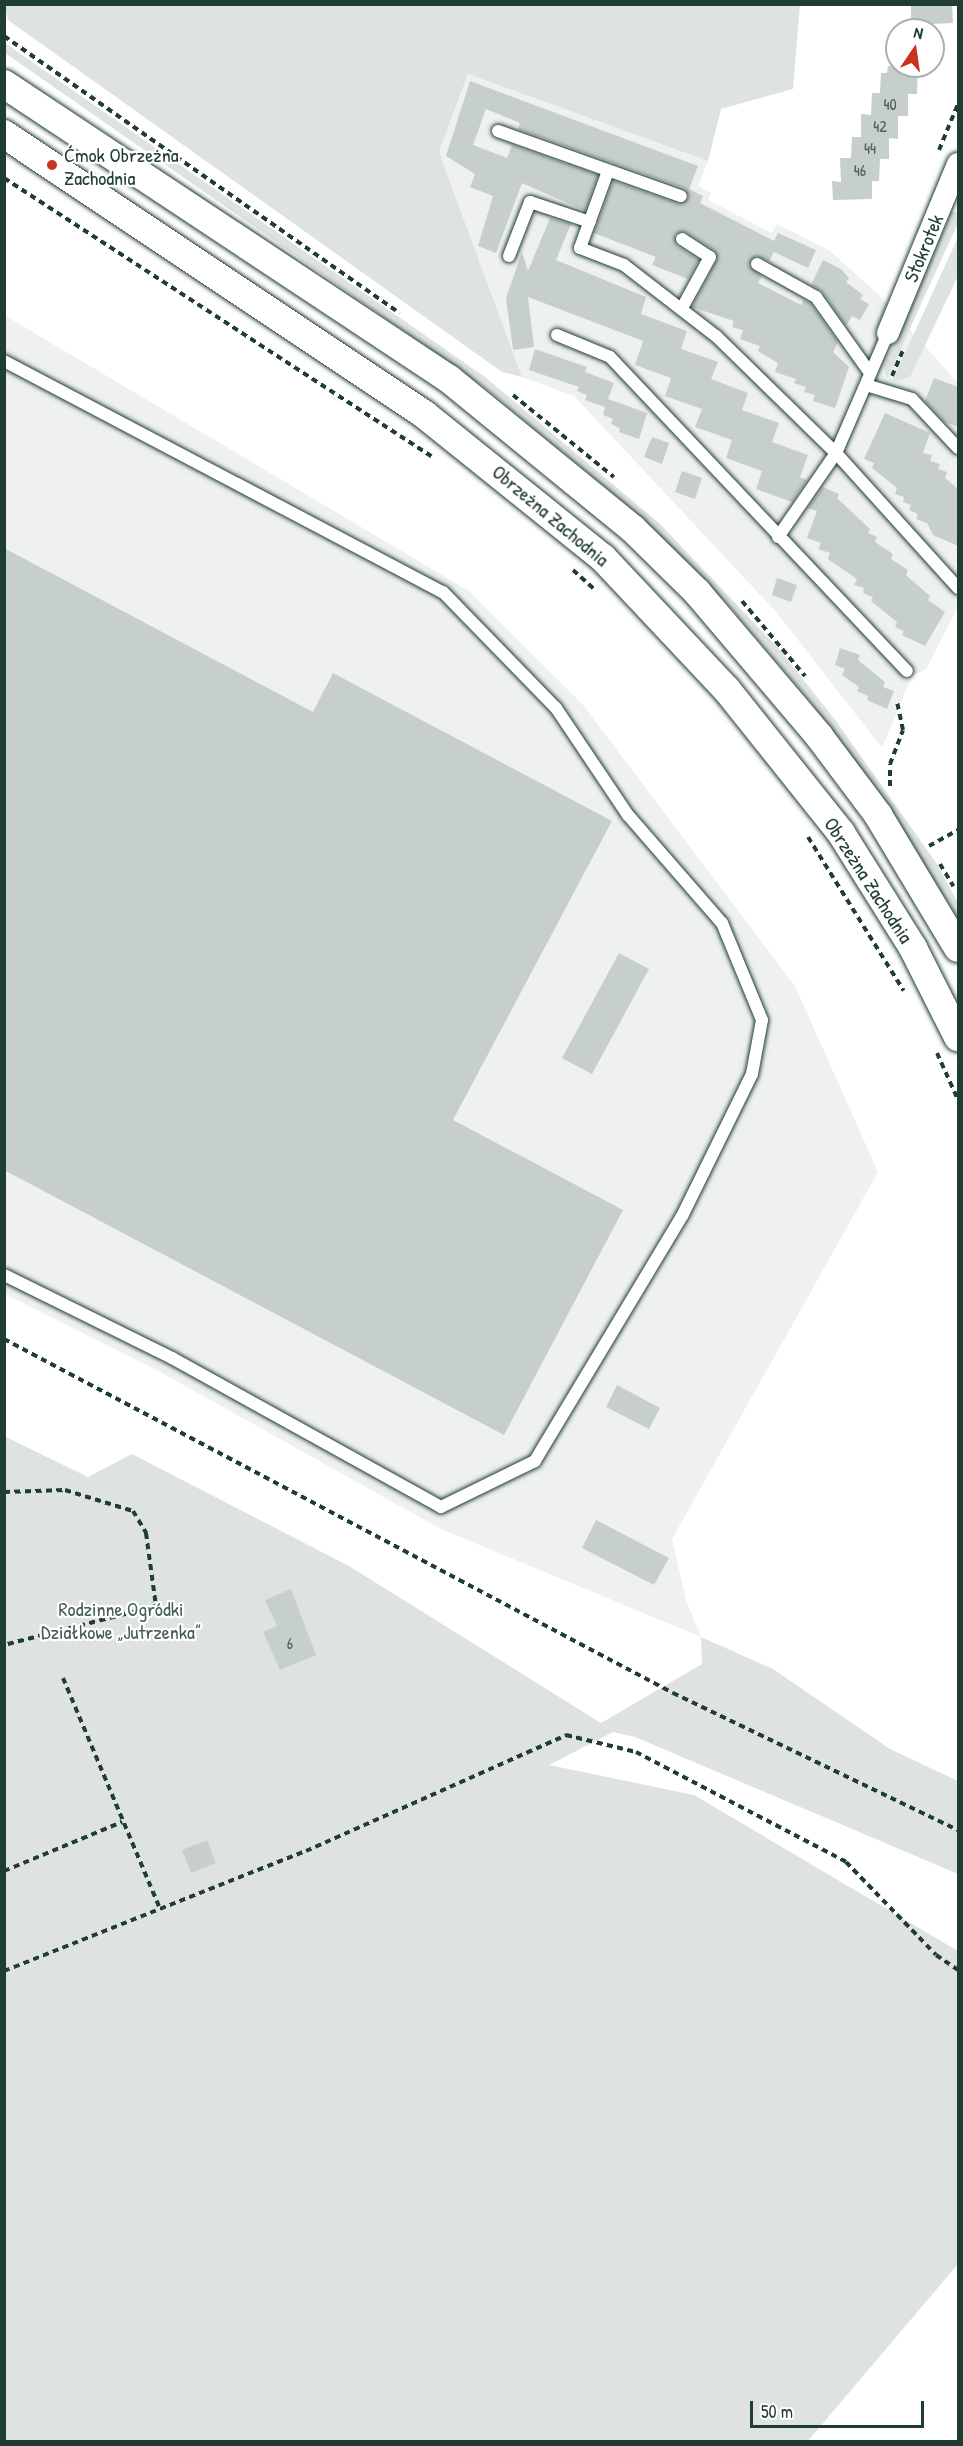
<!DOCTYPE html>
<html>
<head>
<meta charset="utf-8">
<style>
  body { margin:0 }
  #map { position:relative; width:963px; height:2446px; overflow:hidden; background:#fff; font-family:"Patrick Hand",sans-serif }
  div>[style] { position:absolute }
  .built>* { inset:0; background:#eef1f0 }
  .green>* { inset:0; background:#dee3e2 }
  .building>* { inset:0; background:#c7cfcc }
  .path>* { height:4px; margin-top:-2px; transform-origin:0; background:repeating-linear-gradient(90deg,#1f3d34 0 6px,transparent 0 10.5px) }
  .roads { filter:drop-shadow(0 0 2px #1f3d34) drop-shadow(0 0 2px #1f3d34) }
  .service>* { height:12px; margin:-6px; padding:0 6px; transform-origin:6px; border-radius:6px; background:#fff }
  .minor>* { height:22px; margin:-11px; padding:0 11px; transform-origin:11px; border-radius:11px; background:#fff }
  .tertiary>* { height:28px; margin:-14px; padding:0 14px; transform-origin:14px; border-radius:14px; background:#fff }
  .dots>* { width:16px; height:16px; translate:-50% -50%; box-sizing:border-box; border:3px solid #fff; border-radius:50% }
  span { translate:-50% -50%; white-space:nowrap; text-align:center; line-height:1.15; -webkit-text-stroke:4.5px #fff; paint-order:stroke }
  .number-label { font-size:16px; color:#49625a }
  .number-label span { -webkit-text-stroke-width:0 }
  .poi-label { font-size:20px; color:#1f3d34 }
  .left { translate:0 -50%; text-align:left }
  .street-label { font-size:20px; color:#1f3d34 }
  .park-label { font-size:20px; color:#455e57 }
  .frame { position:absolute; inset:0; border:6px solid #1f3d34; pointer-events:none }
  .north { position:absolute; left:885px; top:18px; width:60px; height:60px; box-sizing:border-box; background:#fff; border:2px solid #a5b1ae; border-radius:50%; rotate:13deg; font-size:16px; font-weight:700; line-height:24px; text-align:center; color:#1f3d34 }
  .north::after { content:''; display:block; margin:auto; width:21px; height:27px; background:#c8321e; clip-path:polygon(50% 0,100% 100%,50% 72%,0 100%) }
  .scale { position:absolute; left:750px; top:2401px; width:174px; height:27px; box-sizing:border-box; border:3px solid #1f3d34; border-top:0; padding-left:8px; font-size:18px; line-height:21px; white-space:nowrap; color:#1f3d34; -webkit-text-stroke:4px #fff; paint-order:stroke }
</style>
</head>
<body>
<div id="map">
  <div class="built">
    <i style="clip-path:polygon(468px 74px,708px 161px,698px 186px,711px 193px,708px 200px,772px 233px,777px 224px,830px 251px,878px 294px,958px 383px,958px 607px,926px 669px,912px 676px,882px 748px,777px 613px,574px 396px,522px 377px,439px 152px)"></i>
    <i style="clip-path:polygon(4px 315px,469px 591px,583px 705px,795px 986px,878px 1172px,672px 1539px,686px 1600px,701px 1637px,441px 1529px,162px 1373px,5px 1294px)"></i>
  </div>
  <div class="green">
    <i style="clip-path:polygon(4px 5px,5px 4px,800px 5px,793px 89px,721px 109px,708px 161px,468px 74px,439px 152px,522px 377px,502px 372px,8px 20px)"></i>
    <i style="clip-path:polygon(5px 43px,485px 377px,659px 523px,780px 650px,836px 721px,937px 864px,958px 903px,958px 919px,879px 792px,810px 701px,728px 604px,635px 512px,487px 389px,5px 53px)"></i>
    <i style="clip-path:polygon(951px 211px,958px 213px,958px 223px,887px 379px,884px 366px)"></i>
    <i style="clip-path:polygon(958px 237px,958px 276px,910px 377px,892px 382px)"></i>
    <i style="clip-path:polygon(4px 1436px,88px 1477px,132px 1454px,349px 1566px,601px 1723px,702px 1664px,701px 1637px,773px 1669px,890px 1749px,958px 1781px,958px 1874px,635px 1737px,613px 1732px,549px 1765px,694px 1795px,958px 1951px,958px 2264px,808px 2441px,5px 2441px)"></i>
  </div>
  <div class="building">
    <i style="clip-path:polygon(911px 4px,952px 4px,953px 23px,911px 25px)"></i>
    <i style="clip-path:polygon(888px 66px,918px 66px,917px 94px,908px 94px,908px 116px,898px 116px,898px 139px,889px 138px,889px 159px,880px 159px,879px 181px,872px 181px,872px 199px,833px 200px,832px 181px,841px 182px,840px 158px,851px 158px,852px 137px,861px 137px,861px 114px,871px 115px,872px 93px,880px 93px,881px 73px,887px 73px)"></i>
    <i style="clip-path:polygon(470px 81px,698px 166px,689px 189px,703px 196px,700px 203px,774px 241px,778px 233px,816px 250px,808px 268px,774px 252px,769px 261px,756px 256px,749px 265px,762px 276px,758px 283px,801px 305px,804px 300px,810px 303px,838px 342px,833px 352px,849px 367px,835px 408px,813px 401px,815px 395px,804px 392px,806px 387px,794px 383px,796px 379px,775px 372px,778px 363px,758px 351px,760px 346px,740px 339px,743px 330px,732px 327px,734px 321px,692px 307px,717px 260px,714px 250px,686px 232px,675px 234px,677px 246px,699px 260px,688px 279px,652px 265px,656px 257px,594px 233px,613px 181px,679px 204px,689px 198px,684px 188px,518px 129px,520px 123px,486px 109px,473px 145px,507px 158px,512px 145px,598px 175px,585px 211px,522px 183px,496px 253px,478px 246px,493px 196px,470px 187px,475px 174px,446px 156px)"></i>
    <i style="clip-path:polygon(550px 218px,571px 224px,556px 260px,646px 297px,641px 314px,687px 331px,681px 349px,718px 362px,711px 379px,748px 393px,742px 410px,779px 423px,772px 442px,808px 455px,800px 477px,807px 480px,792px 502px,756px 489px,762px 471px,726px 458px,732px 440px,695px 427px,702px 409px,665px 396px,671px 378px,635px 365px,643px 341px,528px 297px,534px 347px,513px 350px,506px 298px,522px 252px,528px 271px)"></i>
    <i style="clip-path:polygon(823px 260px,841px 269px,849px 278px,846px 282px,863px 295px,860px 299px,869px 304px,860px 320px,852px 316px,846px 326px,823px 292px,811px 285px)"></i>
    <i style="clip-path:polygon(535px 349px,587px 367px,585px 372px,614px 383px,608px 399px,647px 413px,639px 439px,619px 432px,620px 428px,611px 424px,613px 419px,603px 415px,605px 407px,585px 400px,587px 395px,577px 391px,581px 382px,579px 387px,529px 370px)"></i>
    <i style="clip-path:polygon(934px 378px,958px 387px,958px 427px,945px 422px,925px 401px)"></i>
    <i style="clip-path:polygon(885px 413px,930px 433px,923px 453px,932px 455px,930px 461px,940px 464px,938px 469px,947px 472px,945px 478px,958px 489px,958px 546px,933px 535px,927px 523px,916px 519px,918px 514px,909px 510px,911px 505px,903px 502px,904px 497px,895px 494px,897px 488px,872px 468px,874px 463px,864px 459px)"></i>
    <i style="clip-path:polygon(652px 437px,669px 443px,662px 464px,644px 457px)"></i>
    <i style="clip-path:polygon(682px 471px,702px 478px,695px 499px,675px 492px)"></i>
    <i style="clip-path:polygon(823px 487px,839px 494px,837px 498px,870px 529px,868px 533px,877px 537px,875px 542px,893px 554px,891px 559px,908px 570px,906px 575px,930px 596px,928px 600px,945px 612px,925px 646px,902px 635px,904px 631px,895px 627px,897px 622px,871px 601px,873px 597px,863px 593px,864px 588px,854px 585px,857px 579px,828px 559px,830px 553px,818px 549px,821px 543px,807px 538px,817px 511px,808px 508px)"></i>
    <i style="clip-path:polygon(4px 548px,313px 712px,333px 673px,612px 821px,453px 1120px,623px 1210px,504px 1435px,4px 1170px)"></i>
    <i style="clip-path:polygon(777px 578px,797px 585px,791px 602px,772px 595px)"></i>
    <i style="clip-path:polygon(840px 648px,860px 655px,858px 660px,885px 682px,883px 687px,894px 691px,887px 709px,867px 700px,868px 696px,857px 691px,859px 687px,842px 675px,845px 669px,835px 665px)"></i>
    <i style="clip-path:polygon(619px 953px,649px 969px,592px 1074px,562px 1058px)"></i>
    <i style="clip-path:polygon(617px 1385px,660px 1408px,649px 1429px,606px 1407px)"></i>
    <i style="clip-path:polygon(596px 1520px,669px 1558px,654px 1585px,582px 1548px)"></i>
    <i style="clip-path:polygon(291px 1589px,316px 1655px,280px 1670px,263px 1632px,277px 1626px,265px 1600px)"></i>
    <i style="clip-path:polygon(207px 1840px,216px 1863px,191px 1873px,182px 1850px)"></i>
  </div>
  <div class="path">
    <i style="left:4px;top:36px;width:483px;rotate:35deg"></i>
    <i style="left:939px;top:150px;width:50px;rotate:-67.6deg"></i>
    <i style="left:4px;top:178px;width:510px;rotate:33.07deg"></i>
    <i style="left:892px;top:376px;width:28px;rotate:-67deg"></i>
    <i style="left:513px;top:395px;width:130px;rotate:39.1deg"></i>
    <i style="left:573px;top:570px;width:31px;rotate:42deg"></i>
    <i style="left:742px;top:601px;width:98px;rotate:50deg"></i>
    <i style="left:890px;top:786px;width:22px;rotate:-90deg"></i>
    <i style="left:890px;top:764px;width:36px;rotate:-69deg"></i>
    <i style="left:903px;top:730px;width:29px;rotate:-102deg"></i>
    <i style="left:808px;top:837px;width:181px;rotate:58.1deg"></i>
    <i style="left:929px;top:846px;width:33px;rotate:-29deg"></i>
    <i style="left:940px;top:864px;width:26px;rotate:59deg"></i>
    <i style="left:937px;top:1053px;width:51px;rotate:65.9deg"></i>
    <i style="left:4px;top:1339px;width:757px;rotate:27.89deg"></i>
    <i style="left:673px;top:1693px;width:316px;rotate:25.7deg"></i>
    <i style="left:4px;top:1492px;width:61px;rotate:-1.9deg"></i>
    <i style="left:65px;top:1490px;width:71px;rotate:17.2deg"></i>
    <i style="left:133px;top:1511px;width:26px;rotate:59deg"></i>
    <i style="left:146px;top:1533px;width:74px;rotate:82.2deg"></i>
    <i style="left:156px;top:1606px;width:157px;rotate:165.6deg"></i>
    <i style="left:63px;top:1678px;width:251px;rotate:67.2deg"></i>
    <i style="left:4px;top:1871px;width:128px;rotate:-22.6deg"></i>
    <i style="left:4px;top:1971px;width:325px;rotate:-21.7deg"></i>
    <i style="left:306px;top:1851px;width:285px;rotate:-24deg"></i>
    <i style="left:566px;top:1735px;width:72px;rotate:13.7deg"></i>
    <i style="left:636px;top:1752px;width:237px;rotate:27.6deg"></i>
    <i style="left:846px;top:1862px;width:129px;rotate:45.9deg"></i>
    <i style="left:936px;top:1955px;width:27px;rotate:34deg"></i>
  </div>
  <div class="roads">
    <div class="service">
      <i style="left:498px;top:131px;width:194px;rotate:19.6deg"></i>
      <i style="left:608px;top:171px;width:82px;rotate:110deg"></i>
      <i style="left:580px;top:248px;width:47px;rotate:21.1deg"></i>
      <i style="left:624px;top:265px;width:116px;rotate:37.7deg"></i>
      <i style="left:716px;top:336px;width:168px;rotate:44.3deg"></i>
      <i style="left:836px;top:453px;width:182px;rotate:47.9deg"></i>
      <i style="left:682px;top:239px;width:33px;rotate:33deg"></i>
      <i style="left:710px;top:257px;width:58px;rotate:118.8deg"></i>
      <i style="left:509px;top:256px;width:58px;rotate:-68.7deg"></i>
      <i style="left:530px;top:202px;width:63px;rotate:18.4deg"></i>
      <i style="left:757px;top:264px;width:68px;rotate:29.2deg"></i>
      <i style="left:816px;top:297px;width:93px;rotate:54.6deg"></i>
      <i style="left:557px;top:335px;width:57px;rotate:22.5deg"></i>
      <i style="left:610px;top:357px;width:432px;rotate:46.6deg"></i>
      <i style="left:4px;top:361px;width:496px;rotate:27.8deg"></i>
      <i style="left:443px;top:592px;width:162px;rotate:45.8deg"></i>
      <i style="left:556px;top:708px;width:129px;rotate:56.1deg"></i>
      <i style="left:628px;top:815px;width:143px;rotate:49deg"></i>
      <i style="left:722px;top:923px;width:105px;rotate:67.6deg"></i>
      <i style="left:762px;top:1020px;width:55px;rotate:100.5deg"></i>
      <i style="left:752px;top:1074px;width:158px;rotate:116.2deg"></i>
      <i style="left:682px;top:1216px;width:286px;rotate:121deg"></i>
      <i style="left:535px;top:1461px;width:105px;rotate:153.9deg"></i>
      <i style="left:441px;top:1507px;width:308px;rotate:-151deg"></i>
      <i style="left:172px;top:1358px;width:187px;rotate:-153.7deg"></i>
      <i style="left:866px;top:385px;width:48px;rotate:16.9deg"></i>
      <i style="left:912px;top:399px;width:67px;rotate:46.8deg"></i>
      <i style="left:778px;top:537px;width:102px;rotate:-55.4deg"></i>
      <i style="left:836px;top:453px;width:131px;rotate:-66.6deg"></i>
    </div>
    <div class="minor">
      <i style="left:888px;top:333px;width:183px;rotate:-67.5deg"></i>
    </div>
    <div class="tertiary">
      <i style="left:4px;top:84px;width:534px;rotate:33.54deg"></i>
      <i style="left:449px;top:379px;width:237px;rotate:39.2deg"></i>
      <i style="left:633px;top:529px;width:90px;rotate:44.5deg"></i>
      <i style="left:697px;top:592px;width:189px;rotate:49.7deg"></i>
      <i style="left:819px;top:736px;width:99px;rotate:53.2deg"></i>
      <i style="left:878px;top:815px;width:155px;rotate:59deg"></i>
      <i style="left:4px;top:134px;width:506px;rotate:33.72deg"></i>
      <i style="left:425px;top:415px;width:228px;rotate:38.8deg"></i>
      <i style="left:603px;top:558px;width:181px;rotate:46.8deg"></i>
      <i style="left:727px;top:690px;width:183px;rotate:51.4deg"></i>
      <i style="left:841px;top:833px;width:136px;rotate:57.9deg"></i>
      <i style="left:913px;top:948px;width:100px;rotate:63.2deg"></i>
    </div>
  </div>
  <div class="dots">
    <i style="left:52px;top:165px;background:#c8321e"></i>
  </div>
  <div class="number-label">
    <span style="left:890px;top:104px">40</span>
    <span style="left:880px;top:126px">42</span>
    <span style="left:870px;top:148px">44</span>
    <span style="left:860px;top:170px">46</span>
    <span style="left:290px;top:1643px">6</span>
  </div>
  <div class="poi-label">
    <span class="left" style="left:64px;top:166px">Ćmok Obrzeżna<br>Zachodnia</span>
  </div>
  <div class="street-label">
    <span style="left:923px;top:248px;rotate:-67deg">Stokrotek</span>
    <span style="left:551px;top:515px;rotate:40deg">Obrzeżna Zachodnia</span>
    <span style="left:869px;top:880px;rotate:57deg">Obrzeżna Zachodnia</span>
  </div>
  <div class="park-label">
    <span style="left:121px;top:1620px">Rodzinne Ogródki<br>Działkowe „Jutrzenka”</span>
  </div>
  <div class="frame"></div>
  <div class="north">N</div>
  <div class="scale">50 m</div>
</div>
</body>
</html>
